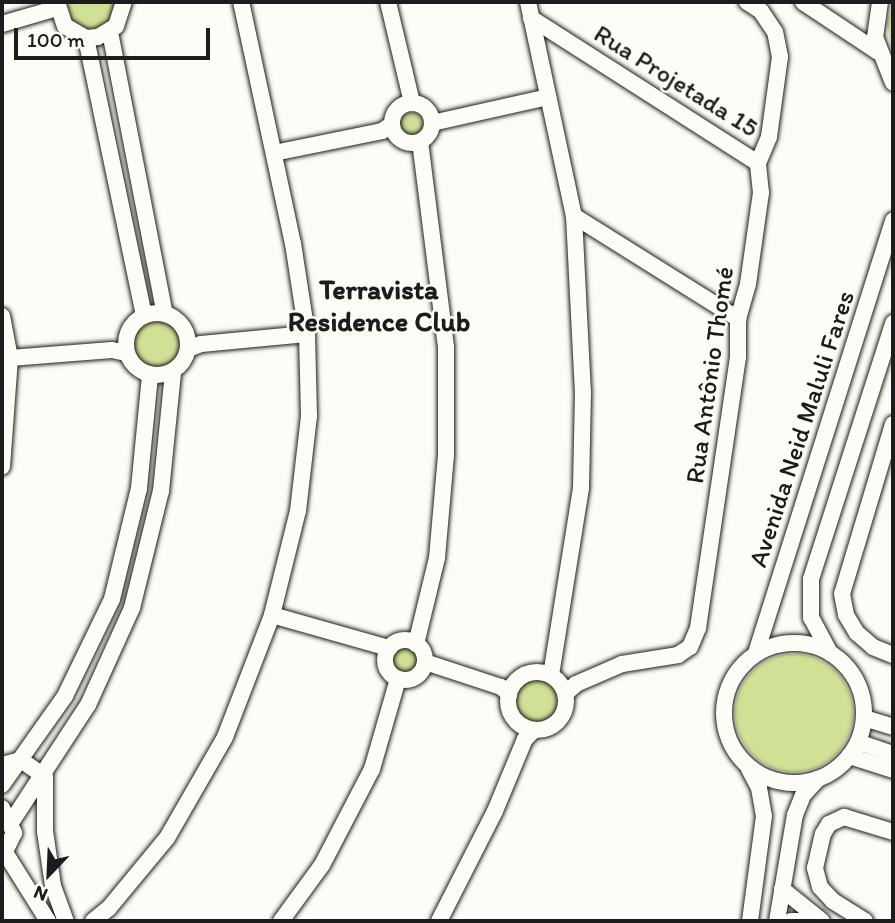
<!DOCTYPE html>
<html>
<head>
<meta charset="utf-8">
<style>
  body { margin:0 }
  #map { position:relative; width:895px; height:923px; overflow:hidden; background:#fdfcf7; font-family:Itim,sans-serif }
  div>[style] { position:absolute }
  .green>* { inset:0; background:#d0e094 }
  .round { border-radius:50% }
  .roads { filter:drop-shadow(0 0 2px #1c1c1c) drop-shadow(0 0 2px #1c1c1c) }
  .street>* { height:16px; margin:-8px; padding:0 8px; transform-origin:8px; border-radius:8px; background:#fdfcf7 }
  .street>.ring { margin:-8px; padding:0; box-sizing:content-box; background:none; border:16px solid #fdfcf7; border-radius:50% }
  span { translate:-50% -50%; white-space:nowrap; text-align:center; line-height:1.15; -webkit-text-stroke:5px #fdfcf7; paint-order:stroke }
  .street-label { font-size:26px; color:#1c1c1c }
  .neighbourhood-label { font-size:28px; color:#1c1c1c; font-weight:700 }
  .frame { position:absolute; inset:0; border:4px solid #1c1c1c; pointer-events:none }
  .north { position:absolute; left:14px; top:839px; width:70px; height:70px; -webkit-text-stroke:5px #fdfcf7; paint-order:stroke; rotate:203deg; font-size:19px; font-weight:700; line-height:28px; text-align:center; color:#1c1c1c }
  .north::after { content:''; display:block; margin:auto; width:24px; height:32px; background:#1c1c1c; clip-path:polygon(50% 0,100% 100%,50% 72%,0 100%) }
  .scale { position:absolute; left:14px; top:28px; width:196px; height:32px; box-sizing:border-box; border:4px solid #1c1c1c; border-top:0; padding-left:9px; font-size:21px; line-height:24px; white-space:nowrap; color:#1c1c1c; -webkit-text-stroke:5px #fdfcf7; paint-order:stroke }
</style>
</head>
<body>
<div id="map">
  <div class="green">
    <i style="clip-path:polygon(67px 2px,115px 2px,116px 4px,109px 23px,89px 30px,72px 20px)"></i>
    <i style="clip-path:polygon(893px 2px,893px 60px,887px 23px)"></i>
    <i class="round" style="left:399px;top:113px;width:24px;height:24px"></i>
    <i class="round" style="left:132px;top:319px;width:50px;height:50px"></i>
    <i class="round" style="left:393px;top:648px;width:24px;height:24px"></i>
    <i class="round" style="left:735px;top:654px;width:118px;height:118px"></i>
    <i class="round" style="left:516px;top:680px;width:42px;height:42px"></i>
  </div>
  <div class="roads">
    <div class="street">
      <i style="left:57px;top:2px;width:25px;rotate:72deg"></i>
      <i style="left:65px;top:26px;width:24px;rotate:30deg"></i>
      <i style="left:86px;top:38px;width:12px;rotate:-5deg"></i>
      <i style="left:98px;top:37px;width:21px;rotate:-31deg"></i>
      <i style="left:116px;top:26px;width:25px;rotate:-72deg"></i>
      <i style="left:388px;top:2px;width:104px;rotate:76.6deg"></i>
      <i style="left:528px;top:2px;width:219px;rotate:77.9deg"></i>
      <i style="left:574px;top:216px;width:176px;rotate:87.1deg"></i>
      <i style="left:583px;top:392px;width:96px;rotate:91.2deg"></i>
      <i style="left:581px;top:488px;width:190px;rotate:99.1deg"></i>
      <i style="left:803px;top:2px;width:90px;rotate:33.7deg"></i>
      <i style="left:880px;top:2px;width:35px;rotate:98deg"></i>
      <i style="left:875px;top:37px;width:49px;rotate:68.6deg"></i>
      <i style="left:531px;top:18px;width:269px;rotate:32.6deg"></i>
      <i style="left:2px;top:24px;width:57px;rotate:-16.2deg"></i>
      <i style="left:110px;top:32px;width:287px;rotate:79deg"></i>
      <i style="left:86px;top:38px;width:283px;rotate:78.2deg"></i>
      <i class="ring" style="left:392px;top:103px;width:24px;height:24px"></i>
      <i style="left:432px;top:123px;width:119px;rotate:-12.6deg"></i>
      <i style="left:274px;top:153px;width:110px;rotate:-11.5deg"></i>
      <i style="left:382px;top:131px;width:11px;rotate:-34deg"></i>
      <i style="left:574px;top:216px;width:194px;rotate:32.1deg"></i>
      <i class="ring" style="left:126px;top:313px;width:46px;height:46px"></i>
      <i style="left:2px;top:316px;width:43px;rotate:79.2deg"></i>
      <i style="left:10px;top:358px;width:109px;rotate:94.2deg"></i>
      <i style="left:188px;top:349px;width:14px;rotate:-21deg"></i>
      <i style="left:201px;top:344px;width:106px;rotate:-5.4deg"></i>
      <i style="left:10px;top:358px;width:102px;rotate:-4.5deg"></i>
      <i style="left:112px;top:350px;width:14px;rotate:12deg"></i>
      <i style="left:893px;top:424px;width:177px;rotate:106.7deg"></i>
      <i style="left:842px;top:594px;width:21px;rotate:79deg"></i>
      <i style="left:846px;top:615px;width:21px;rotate:59deg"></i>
      <i style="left:857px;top:633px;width:21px;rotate:41deg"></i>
      <i style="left:873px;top:647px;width:22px;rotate:22deg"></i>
      <i style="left:272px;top:615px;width:122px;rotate:15.8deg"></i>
      <i class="ring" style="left:385px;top:640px;width:24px;height:24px"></i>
      <i class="ring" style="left:724px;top:643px;width:124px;height:124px"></i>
      <i style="left:416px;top:644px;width:89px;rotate:-76.3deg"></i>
      <i style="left:437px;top:558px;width:103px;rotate:-85deg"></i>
      <i style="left:446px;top:455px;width:108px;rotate:-90deg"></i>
      <i style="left:446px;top:347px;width:207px;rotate:-97.2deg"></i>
      <i style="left:756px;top:653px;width:454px;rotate:-72.4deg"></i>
      <i style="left:830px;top:653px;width:40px;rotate:-118deg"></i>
      <i style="left:811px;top:618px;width:39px;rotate:-90deg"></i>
      <i style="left:811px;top:579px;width:269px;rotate:-72.2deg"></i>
      <i style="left:425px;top:662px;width:80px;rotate:18.2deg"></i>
      <i style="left:501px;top:687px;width:11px;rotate:41deg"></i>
      <i class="ring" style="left:508px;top:672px;width:42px;height:42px"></i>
      <i style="left:565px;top:694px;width:15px;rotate:-42deg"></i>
      <i style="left:576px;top:684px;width:50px;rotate:-23.5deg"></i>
      <i style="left:622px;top:664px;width:57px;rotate:-9.1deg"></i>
      <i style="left:678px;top:655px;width:14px;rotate:-34deg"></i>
      <i style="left:690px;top:647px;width:21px;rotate:-67deg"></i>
      <i style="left:698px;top:628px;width:274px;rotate:-81.6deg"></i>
      <i style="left:738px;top:357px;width:38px;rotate:-90deg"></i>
      <i style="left:738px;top:319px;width:36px;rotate:-74deg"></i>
      <i style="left:748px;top:284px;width:92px;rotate:-81.9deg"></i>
      <i style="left:761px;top:193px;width:30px;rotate:-96deg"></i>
      <i style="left:758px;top:163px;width:28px;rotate:-67deg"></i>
      <i style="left:769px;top:137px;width:81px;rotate:-82.2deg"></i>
      <i style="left:780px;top:57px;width:25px;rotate:-101deg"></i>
      <i style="left:775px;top:32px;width:25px;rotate:-124deg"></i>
      <i style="left:761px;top:11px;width:17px;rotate:-147deg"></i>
      <i style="left:864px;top:718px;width:30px;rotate:17deg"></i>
      <i style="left:858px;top:742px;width:37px;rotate:19deg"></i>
      <i style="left:849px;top:756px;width:46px;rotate:17.7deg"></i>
      <i style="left:2px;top:765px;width:20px;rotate:-15deg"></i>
      <i style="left:21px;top:760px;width:29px;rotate:35deg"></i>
      <i style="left:45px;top:777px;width:54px;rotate:90deg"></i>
      <i style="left:45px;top:831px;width:56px;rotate:81.7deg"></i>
      <i style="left:53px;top:886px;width:37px;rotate:70deg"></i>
      <i style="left:749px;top:769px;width:21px;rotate:62deg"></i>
      <i style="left:759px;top:788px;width:28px;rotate:80deg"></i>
      <i style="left:764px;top:816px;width:106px;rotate:97.6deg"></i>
      <i style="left:2px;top:785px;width:109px;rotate:-54.7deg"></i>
      <i style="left:65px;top:696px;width:108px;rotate:-64.1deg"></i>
      <i style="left:112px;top:599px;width:114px;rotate:-76.3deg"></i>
      <i style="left:139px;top:488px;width:114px;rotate:-84.4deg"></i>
      <i style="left:2px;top:808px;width:28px;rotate:64deg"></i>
      <i style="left:14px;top:833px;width:28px;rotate:116deg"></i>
      <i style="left:12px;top:821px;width:139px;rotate:-56.8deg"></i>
      <i style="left:88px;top:705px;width:107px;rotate:-65.6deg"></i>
      <i style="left:132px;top:608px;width:121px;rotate:-76.1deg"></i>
      <i style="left:161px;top:491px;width:120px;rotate:-84.2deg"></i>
      <i style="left:6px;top:854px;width:79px;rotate:57.9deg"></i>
      <i style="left:782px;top:889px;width:51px;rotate:38.7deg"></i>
      <i style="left:93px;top:921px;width:21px;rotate:-39deg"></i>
      <i style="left:109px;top:908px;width:91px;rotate:-50.4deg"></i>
      <i style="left:167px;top:838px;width:116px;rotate:-60.1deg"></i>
      <i style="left:225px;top:737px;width:131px;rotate:-68.9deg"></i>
      <i style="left:272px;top:615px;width:107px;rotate:-76deg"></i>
      <i style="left:298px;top:511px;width:96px;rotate:-83.4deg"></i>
      <i style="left:309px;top:416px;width:82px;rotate:-91.4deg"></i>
      <i style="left:307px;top:334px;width:91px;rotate:-98.8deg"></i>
      <i style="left:293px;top:244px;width:248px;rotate:-102.1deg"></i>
      <i style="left:281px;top:921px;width:69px;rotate:-53.8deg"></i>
      <i style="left:322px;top:865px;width:108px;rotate:-62.5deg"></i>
      <i style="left:372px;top:769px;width:94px;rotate:-73.9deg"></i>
      <i style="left:439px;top:921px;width:123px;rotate:-63deg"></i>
      <i style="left:495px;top:811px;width:78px;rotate:-67.4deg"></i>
      <i style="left:525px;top:739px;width:13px;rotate:-45deg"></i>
      <i style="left:777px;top:921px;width:108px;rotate:-80.4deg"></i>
      <i style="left:795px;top:815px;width:22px;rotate:-68deg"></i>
      <i style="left:803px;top:795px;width:22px;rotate:-47deg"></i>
      <i style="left:791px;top:921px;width:30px"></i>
      <i style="left:865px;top:921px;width:38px;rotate:-148deg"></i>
      <i style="left:833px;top:901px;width:19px;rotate:-133deg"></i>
      <i style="left:820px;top:887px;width:20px;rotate:-105deg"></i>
      <i style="left:815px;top:868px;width:35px;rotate:-77deg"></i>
      <i style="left:823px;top:834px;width:12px;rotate:-59deg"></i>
      <i style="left:829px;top:824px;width:17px;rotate:-25deg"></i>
      <i style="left:844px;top:817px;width:51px;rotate:17deg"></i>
    </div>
  </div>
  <div class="street-label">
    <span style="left:676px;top:81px;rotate:32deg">Rua Projetada 15</span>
    <span style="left:710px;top:375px;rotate:-82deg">Rua Antônio Thomé</span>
    <span style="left:802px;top:429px;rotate:-72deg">Avenida Neid Maluli Fares</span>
  </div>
  <div class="neighbourhood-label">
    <span style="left:379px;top:305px">Terravista<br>Residence Club</span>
  </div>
  <div class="frame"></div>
  <div class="north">N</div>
  <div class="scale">100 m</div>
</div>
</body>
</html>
